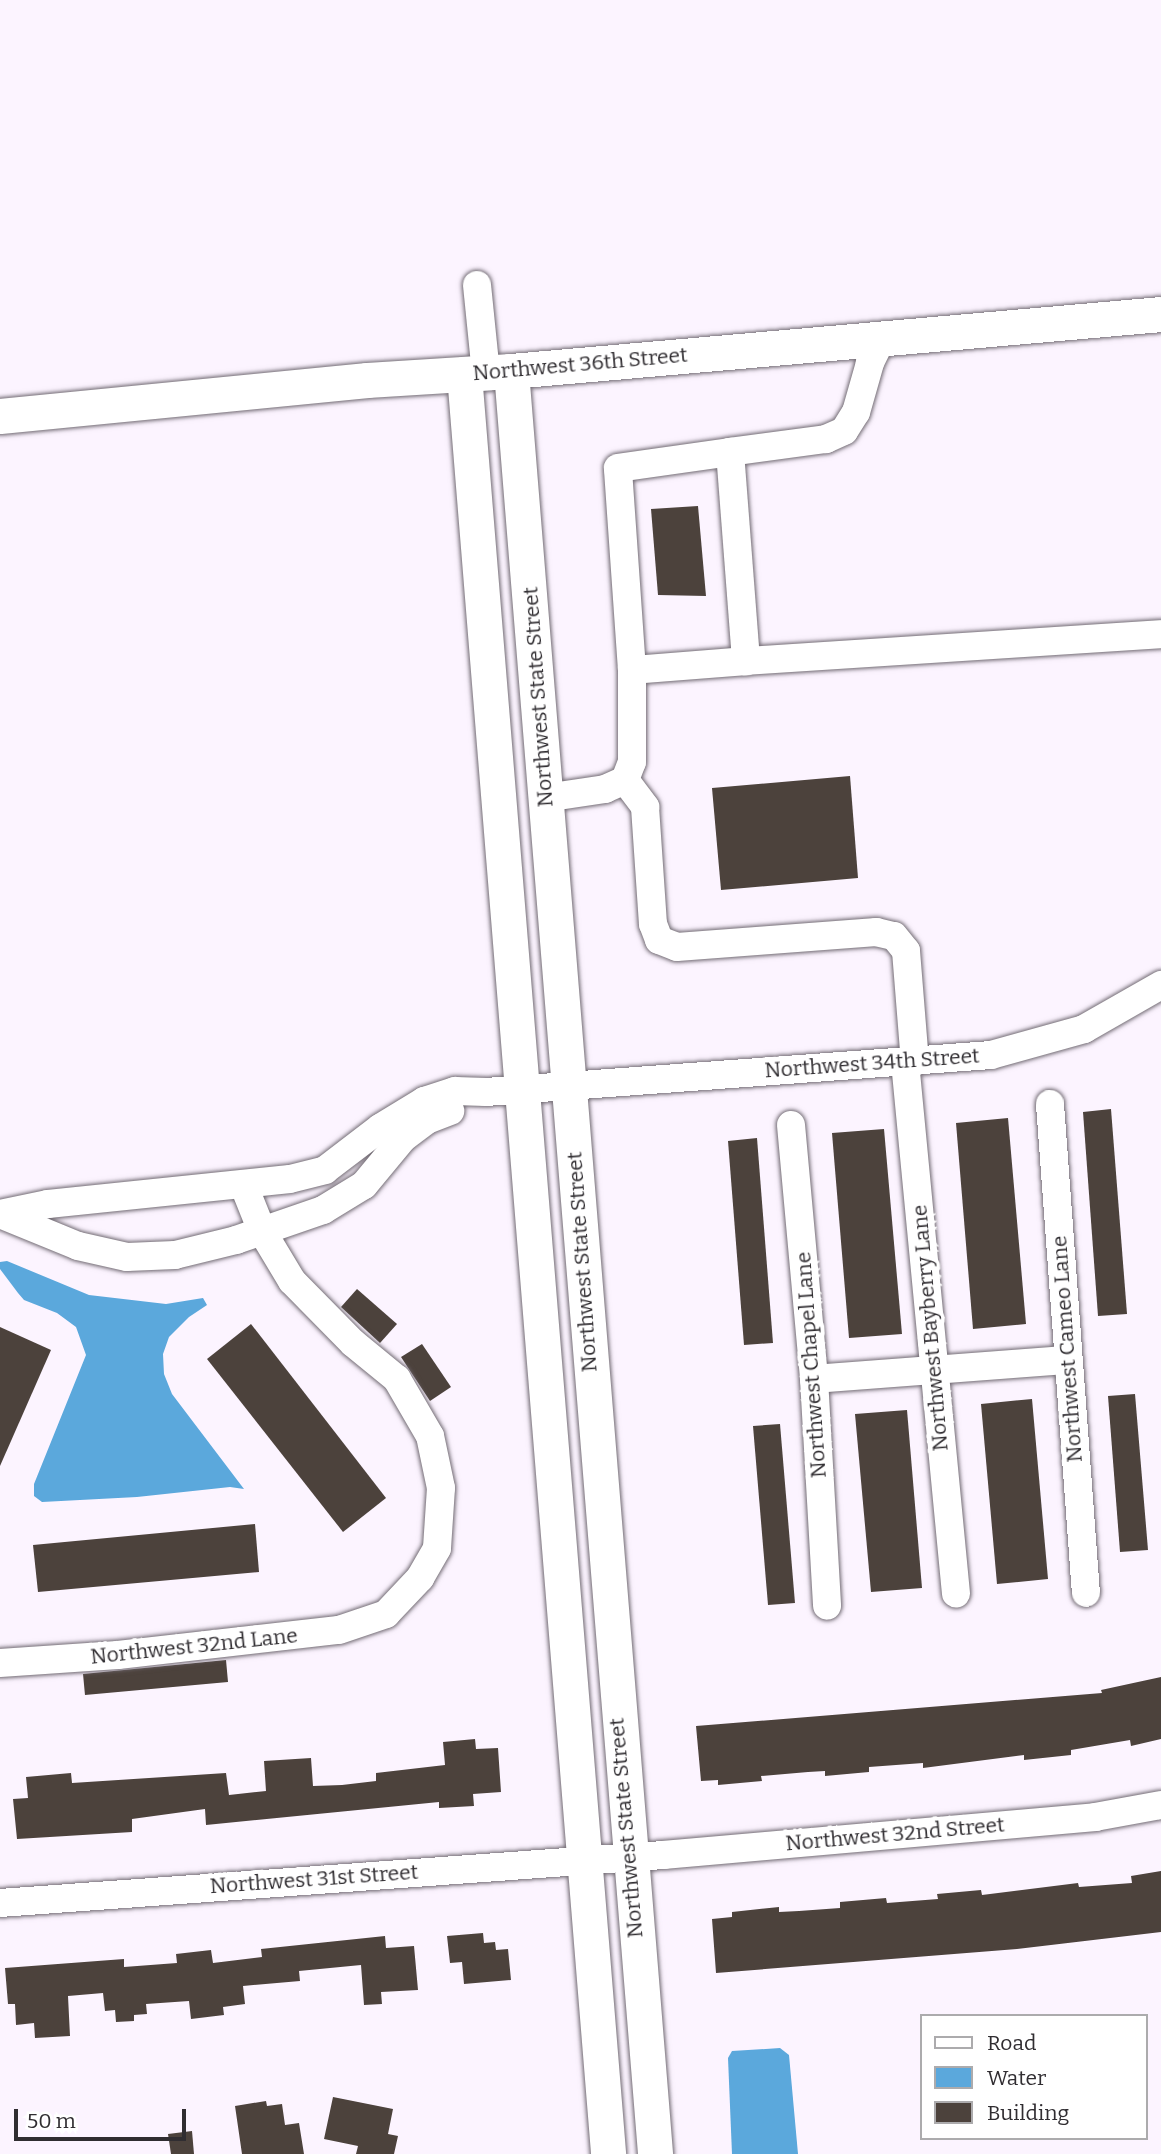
<!DOCTYPE html>
<html>
<head>
<meta charset="utf-8">
<style>
  body { margin:0 }
  #map { position:relative; width:1161px; height:2154px; overflow:hidden; background:#fcf4ff; font-family:Bitter,serif }
  div>[style] { position:absolute }
  .water>* { inset:0; background:#5ba8dc }
  .building>* { inset:0; background:#4c423c }
  .roads { filter:drop-shadow(0 0 2px #736c75) drop-shadow(0 0 2px #736c75) }
  .minor>* { height:28px; margin:-14px; padding:0 14px; transform-origin:14px; border-radius:14px; background:#fff }
  .major>* { height:35px; margin:-17.5px; padding:0 17.5px; transform-origin:17.5px; border-radius:17.5px; background:#fff }
  span { translate:-50% -50%; white-space:nowrap; text-align:center; line-height:1.15; -webkit-text-stroke:7px #fff; paint-order:stroke }
  .street-label { font-size:21px; color:#302d31 }
  .legend { position:absolute; left:920px; top:2014px; width:228px; height:126px; box-sizing:border-box; background:#fff; border:2px solid #acabad; margin:0; padding:9px 12px; list-style:none; font-size:21px; color:#302d31 }
  .legend li { display:flex; align-items:center; gap:14px; height:35px }
  .legend b { width:35px; border:2px solid #acabad }
  .scale { position:absolute; left:14px; top:2109px; width:172px; height:32px; box-sizing:border-box; border:4px solid #302d31; border-top:0; padding-left:9px; font-size:21px; line-height:24px; white-space:nowrap; color:#302d31; -webkit-text-stroke:5px #fff; paint-order:stroke }
</style>
</head>
<body>
<div id="map">
  <div class="water">
    <i style="clip-path:polygon(7px 1261px,89px 1295px,166px 1304px,203px 1298px,207px 1305px,189px 1317px,169px 1337px,163px 1354px,164px 1374px,172px 1394px,244px 1489px,230px 1487px,137px 1497px,42px 1502px,34px 1496px,34px 1484px,86px 1355px,76px 1327px,57px 1313px,24px 1300px,18px 1293px,0 1269px,0 1262px)"></i>
    <i style="clip-path:polygon(780px 2048px,789px 2055px,798px 2154px,732px 2154px,728px 2058px,732px 2051px)"></i>
  </div>
  <div class="building">
    <i style="clip-path:polygon(698px 506px,706px 596px,658px 595px,651px 509px)"></i>
    <i style="clip-path:polygon(850px 776px,858px 878px,721px 890px,712px 788px)"></i>
    <i style="clip-path:polygon(1111px 1109px,1127px 1314px,1098px 1316px,1083px 1112px)"></i>
    <i style="clip-path:polygon(1008px 1118px,1026px 1324px,973px 1329px,956px 1123px)"></i>
    <i style="clip-path:polygon(884px 1129px,902px 1334px,849px 1338px,832px 1133px)"></i>
    <i style="clip-path:polygon(757px 1138px,773px 1343px,744px 1345px,728px 1141px)"></i>
    <i style="clip-path:polygon(357px 1289px,397px 1324px,380px 1343px,341px 1307px)"></i>
    <i style="clip-path:polygon(251px 1324px,386px 1498px,343px 1532px,207px 1359px)"></i>
    <i style="clip-path:polygon(0 1327px,51px 1350px,0 1466px)"></i>
    <i style="clip-path:polygon(422px 1344px,451px 1387px,430px 1401px,401px 1357px)"></i>
    <i style="clip-path:polygon(1135px 1394px,1148px 1550px,1120px 1552px,1108px 1396px)"></i>
    <i style="clip-path:polygon(1032px 1399px,1048px 1579px,997px 1584px,981px 1404px)"></i>
    <i style="clip-path:polygon(907px 1410px,922px 1588px,871px 1592px,855px 1414px)"></i>
    <i style="clip-path:polygon(780px 1424px,795px 1603px,768px 1605px,753px 1426px)"></i>
    <i style="clip-path:polygon(255px 1524px,259px 1572px,38px 1592px,33px 1545px)"></i>
    <i style="clip-path:polygon(226px 1660px,228px 1682px,85px 1695px,83px 1674px)"></i>
    <i style="clip-path:polygon(1161px 1677px,1161px 1739px,1131px 1746px,1130px 1740px,1071px 1750px,1071px 1755px,1024px 1760px,1024px 1755px,923px 1768px,923px 1763px,869px 1767px,869px 1772px,825px 1776px,825px 1771px,808px 1772px,761px 1776px,762px 1781px,718px 1785px,718px 1780px,701px 1781px,696px 1726px,1102px 1693px,1101px 1690px)"></i>
    <i style="clip-path:polygon(475px 1739px,476px 1749px,498px 1748px,501px 1792px,473px 1794px,474px 1806px,439px 1808px,439px 1802px,206px 1825px,205px 1809px,132px 1819px,132px 1832px,17px 1839px,13px 1799px,28px 1798px,26px 1777px,71px 1773px,72px 1783px,226px 1773px,229px 1795px,266px 1791px,264px 1761px,311px 1758px,313px 1786px,342px 1785px,376px 1781px,376px 1773px,445px 1765px,443px 1742px)"></i>
    <i style="clip-path:polygon(1161px 1871px,1161px 1932px,1017px 1949px,716px 1973px,712px 1919px,732px 1917px,732px 1912px,779px 1907px,779px 1912px,799px 1911px,840px 1908px,840px 1902px,886px 1898px,887px 1903px,938px 1899px,937px 1894px,981px 1890px,982px 1895px,1078px 1883px,1079px 1887px,1132px 1883px,1131px 1876px)"></i>
    <i style="clip-path:polygon(483px 1933px,484px 1943px,495px 1942px,496px 1950px,508px 1949px,511px 1980px,464px 1984px,462px 1962px,450px 1963px,447px 1936px)"></i>
    <i style="clip-path:polygon(385px 1936px,386px 1948px,414px 1946px,418px 1990px,381px 1992px,382px 2004px,364px 2005px,361px 1965px,299px 1971px,300px 1981px,243px 1986px,245px 2004px,223px 2007px,224px 2015px,191px 2019px,189px 2001px,146px 2004px,147px 2014px,134px 2015px,134px 2021px,116px 2022px,115px 2010px,105px 2011px,103px 1993px,68px 1996px,70px 2036px,35px 2038px,34px 2023px,16px 2025px,15px 2004px,8px 2004px,5px 1968px,124px 1959px,124px 1967px,177px 1963px,176px 1954px,211px 1950px,213px 1963px,262px 1957px,261px 1949px)"></i>
    <i style="clip-path:polygon(333px 2097px,393px 2109px,388px 2134px,398px 2136px,394px 2154px,356px 2154px,358px 2146px,324px 2139px)"></i>
    <i style="clip-path:polygon(266px 2101px,267px 2106px,282px 2104px,285px 2125px,299px 2123px,304px 2154px,242px 2154px,235px 2106px)"></i>
    <i style="clip-path:polygon(192px 2131px,194px 2154px,171px 2154px,168px 2134px)"></i>
  </div>
  <div class="roads">
    <div class="minor">
      <i style="left:477px;top:285px;width:88px;rotate:84.2deg"></i>
      <i style="left:882px;top:338px;width:28px;rotate:116deg"></i>
      <i style="left:870px;top:363px;width:51px;rotate:105.9deg"></i>
      <i style="left:856px;top:412px;width:22px;rotate:122deg"></i>
      <i style="left:844px;top:431px;width:20px;rotate:156deg"></i>
      <i style="left:826px;top:439px;width:97px;rotate:172.3deg"></i>
      <i style="left:730px;top:452px;width:210px;rotate:85.6deg"></i>
      <i style="left:746px;top:661px;width:416px;rotate:-3.7deg"></i>
      <i style="left:632px;top:670px;width:202px;rotate:-94deg"></i>
      <i style="left:618px;top:468px;width:113px;rotate:-8.1deg"></i>
      <i style="left:625px;top:780px;width:34px;rotate:53deg"></i>
      <i style="left:645px;top:807px;width:117px;rotate:86.1deg"></i>
      <i style="left:653px;top:924px;width:17px;rotate:69deg"></i>
      <i style="left:659px;top:940px;width:19px;rotate:21deg"></i>
      <i style="left:677px;top:947px;width:200px;rotate:-4.3deg"></i>
      <i style="left:876px;top:932px;width:18px;rotate:13deg"></i>
      <i style="left:894px;top:936px;width:19px;rotate:51deg"></i>
      <i style="left:906px;top:951px;width:111px;rotate:85.4deg"></i>
      <i style="left:545px;top:798px;width:61px;rotate:-8.5deg"></i>
      <i style="left:605px;top:789px;width:22px;rotate:-24deg"></i>
      <i style="left:625px;top:780px;width:19px;rotate:-69deg"></i>
      <i style="left:632px;top:762px;width:92px;rotate:-90deg"></i>
      <i style="left:632px;top:670px;width:114px;rotate:-4.5deg"></i>
      <i style="left:905px;top:1062px;width:534px;rotate:84.52deg"></i>
      <i style="left:1050px;top:1104px;width:490px;rotate:85.8deg"></i>
      <i style="left:791px;top:1125px;width:255px;rotate:84.8deg"></i>
      <i style="left:814px;top:1379px;width:227px;rotate:86.7deg"></i>
      <i style="left:0;top:1214px;width:49px;rotate:-11.8deg"></i>
      <i style="left:48px;top:1204px;width:243px;rotate:-5.9deg"></i>
      <i style="left:290px;top:1179px;width:36px;rotate:-14deg"></i>
      <i style="left:325px;top:1170px;width:69px;rotate:-37.4deg"></i>
      <i style="left:380px;top:1128px;width:52px;rotate:-31.5deg"></i>
      <i style="left:424px;top:1101px;width:33px;rotate:-18deg"></i>
      <i style="left:455px;top:1091px;width:31px;rotate:2deg"></i>
      <i style="left:486px;top:1092px;width:506px;rotate:-4.19deg"></i>
      <i style="left:991px;top:1055px;width:97px;rotate:-15.6deg"></i>
      <i style="left:1084px;top:1029px;width:89px;rotate:-29.7deg"></i>
      <i style="left:0;top:1214px;width:84px;rotate:22.3deg"></i>
      <i style="left:78px;top:1246px;width:50px;rotate:12.7deg"></i>
      <i style="left:127px;top:1257px;width:48px;rotate:-2.4deg"></i>
      <i style="left:175px;top:1255px;width:63px;rotate:-13.8deg"></i>
      <i style="left:236px;top:1240px;width:92px;rotate:-19deg"></i>
      <i style="left:323px;top:1210px;width:48px;rotate:-31.4deg"></i>
      <i style="left:364px;top:1185px;width:61px;rotate:-50.3deg"></i>
      <i style="left:403px;top:1138px;width:30px;rotate:-37deg"></i>
      <i style="left:427px;top:1120px;width:25px;rotate:-21deg"></i>
      <i style="left:814px;top:1379px;width:255px;rotate:-4.3deg"></i>
      <i style="left:0;top:1663px;width:118px;rotate:-3.9deg"></i>
      <i style="left:118px;top:1655px;width:222px;rotate:-6.5deg"></i>
      <i style="left:339px;top:1630px;width:50px;rotate:-18.8deg"></i>
      <i style="left:386px;top:1614px;width:50px;rotate:-46.6deg"></i>
      <i style="left:420px;top:1578px;width:34px;rotate:-60deg"></i>
      <i style="left:437px;top:1548px;width:60px;rotate:-86.2deg"></i>
      <i style="left:441px;top:1488px;width:53px;rotate:-101.9deg"></i>
      <i style="left:430px;top:1436px;width:66px;rotate:-120.1deg"></i>
      <i style="left:397px;top:1379px;width:57px;rotate:-140.7deg"></i>
      <i style="left:353px;top:1343px;width:87px;rotate:-134.5deg"></i>
      <i style="left:292px;top:1281px;width:58px;rotate:-121deg"></i>
      <i style="left:262px;top:1231px;width:48px;rotate:-111.8deg"></i>
      <i style="left:0;top:1903px;width:665px;rotate:-4.14deg"></i>
      <i style="left:663px;top:1855px;width:434px;rotate:-5deg"></i>
      <i style="left:1095px;top:1817px;width:67px;rotate:-10.3deg"></i>
    </div>
    <div class="major">
      <i style="left:511px;top:371px;width:1789px;rotate:85.38deg"></i>
      <i style="left:464px;top:374px;width:1786px;rotate:85.37deg"></i>
      <i style="left:0;top:416px;width:369px;rotate:-5.6deg"></i>
      <i style="left:367px;top:380px;width:144px;rotate:-3.6deg"></i>
      <i style="left:511px;top:371px;width:652px;rotate:-5.01deg"></i>
    </div>
  </div>
  <div class="street-label">
    <span style="left:580px;top:364px;rotate:-5deg">Northwest 36th Street</span>
    <span style="left:538px;top:697px;rotate:-94deg">Northwest State Street</span>
    <span style="left:872px;top:1063px;rotate:-4deg">Northwest 34th Street</span>
    <span style="left:582px;top:1262px;rotate:-94deg">Northwest State Street</span>
    <span style="left:930px;top:1328px;rotate:-95deg">Northwest Bayberry Lane</span>
    <span style="left:1067px;top:1349px;rotate:-94deg">Northwest Cameo Lane</span>
    <span style="left:811px;top:1365px;rotate:-94deg">Northwest Chapel Lane</span>
    <span style="left:194px;top:1646px;rotate:-6deg">Northwest 32nd Lane</span>
    <span style="left:626px;top:1828px;rotate:-95deg">Northwest State Street</span>
    <span style="left:895px;top:1834px;rotate:-5deg">Northwest 32nd Street</span>
    <span style="left:314px;top:1879px;rotate:-4deg">Northwest 31st Street</span>
  </div>
  <ul class="legend">
  <li><b style="height:9px;background:#fff"></b>Road</li>
  <li><b style="height:19px;background:#5ba8dc"></b>Water</li>
  <li><b style="height:19px;background:#4c423c"></b>Building</li>
  </ul>
  <div class="scale">50 m</div>
</div>
</body>
</html>
